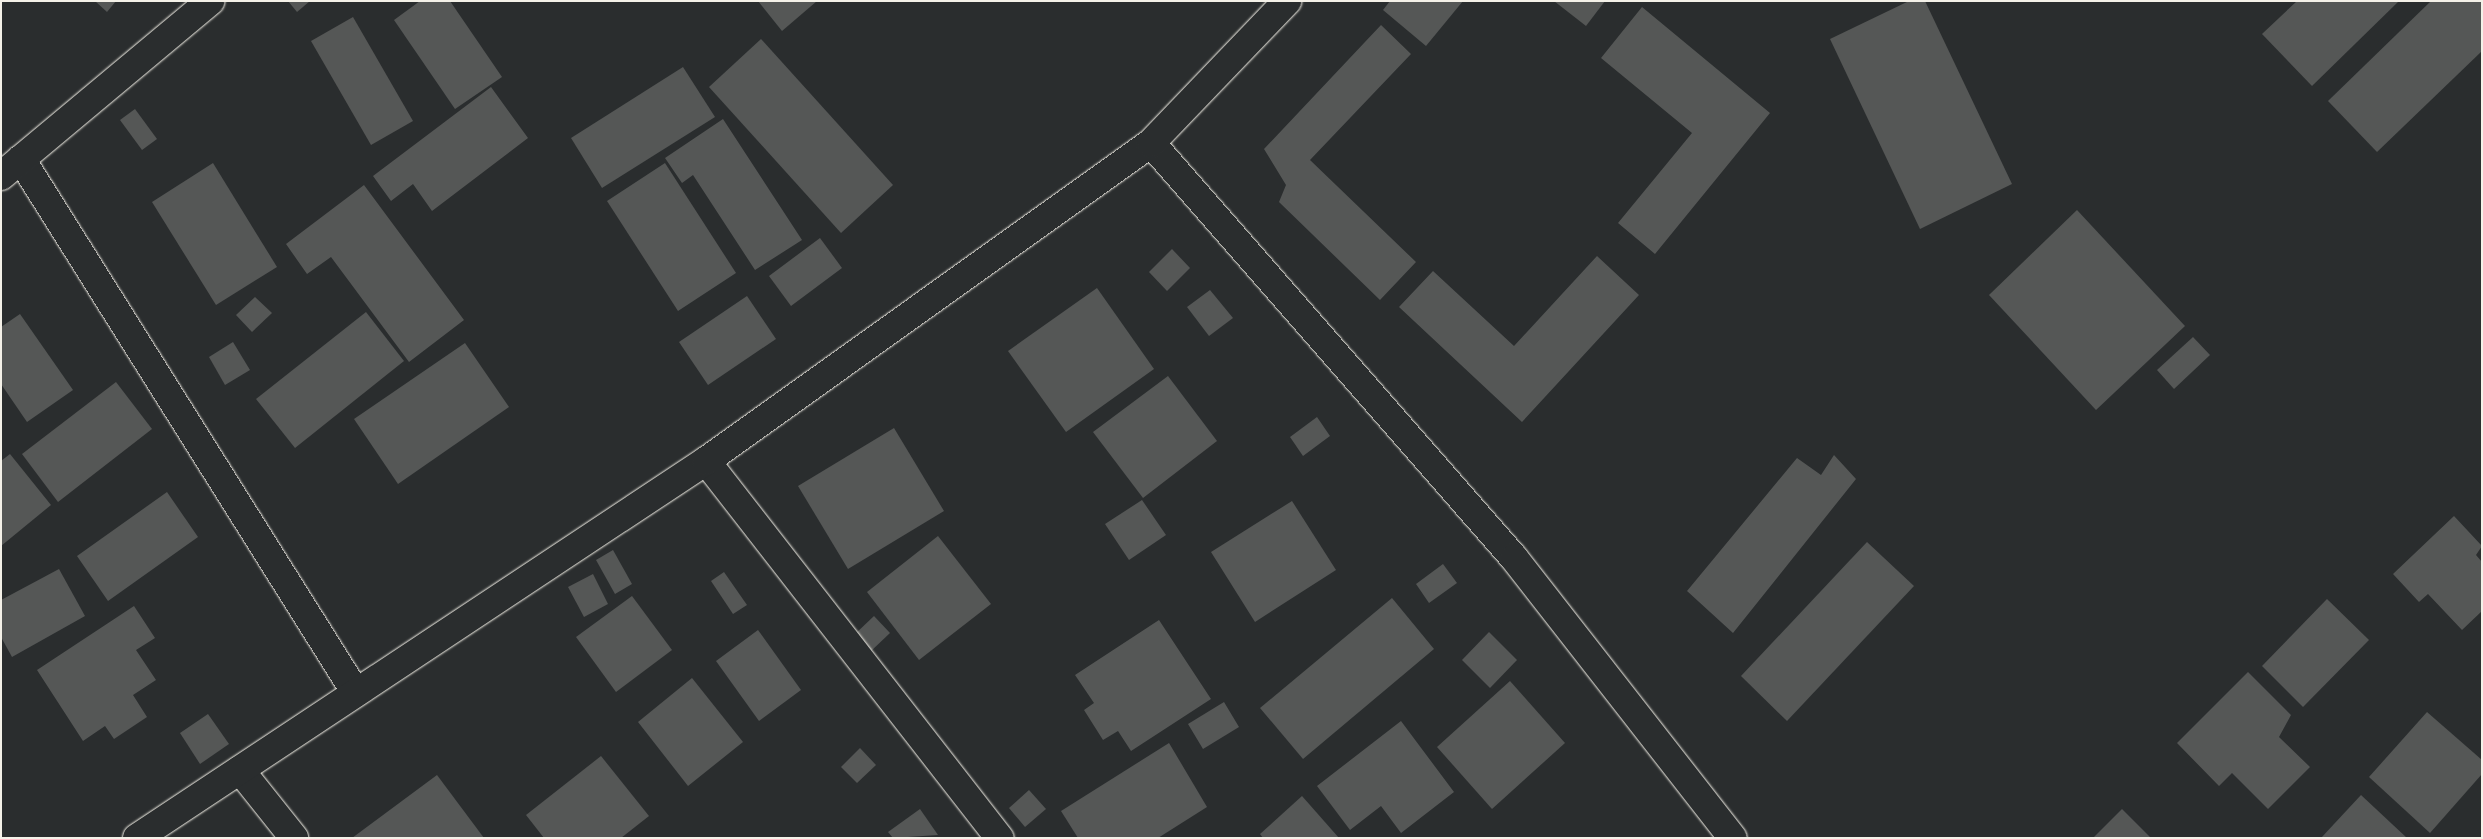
<!DOCTYPE html>
<html>
<head>
<meta charset="utf-8">
<style>
  body { margin:0 }
  #map { position:relative; width:2483px; height:839px; overflow:hidden; background:#2a2d2e; font-family:Dekko,sans-serif }
  div>[style] { position:absolute }
  .building>* { inset:0; background:#555756 }
  .roads { filter:drop-shadow(0 0 1px #f4f1e8) drop-shadow(0 0 1px #f4f1e8) }
  .minor>* { height:28px; margin:-14px; padding:0 14px; transform-origin:14px; border-radius:14px; background:#2a2d2e }
  span { translate:-50% -50%; white-space:nowrap; text-align:center; line-height:1.15; -webkit-text-stroke:4.5px #2a2d2e; paint-order:stroke }
  .frame { position:absolute; inset:0; border:2px solid #f4f1e8; pointer-events:none }
</style>
</head>
<body>
<div id="map">
  <div class="building">
    <i style="clip-path:polygon(95px 1px,116px 1px,107px 12px)"></i>
    <i style="clip-path:polygon(288px 1px,310px 1px,297px 12px)"></i>
    <i style="clip-path:polygon(420px 1px,450px 1px,502px 77px,455px 109px,394px 20px)"></i>
    <i style="clip-path:polygon(758px 1px,817px 1px,782px 31px)"></i>
    <i style="clip-path:polygon(1390px 1px,1463px 1px,1426px 46px,1383px 10px)"></i>
    <i style="clip-path:polygon(1554px 1px,1605px 1px,1586px 26px)"></i>
    <i style="clip-path:polygon(1909px 1px,1925px 1px,2012px 184px,1920px 229px,1830px 39px)"></i>
    <i style="clip-path:polygon(2297px 1px,2399px 1px,2312px 86px,2262px 34px)"></i>
    <i style="clip-path:polygon(2431px 1px,2482px 1px,2482px 51px,2377px 152px,2328px 101px)"></i>
    <i style="clip-path:polygon(1642px 7px,1770px 113px,1655px 254px,1618px 223px,1692px 133px,1601px 58px)"></i>
    <i style="clip-path:polygon(353px 17px,413px 121px,371px 145px,311px 41px)"></i>
    <i style="clip-path:polygon(1381px 25px,1411px 54px,1310px 160px,1416px 262px,1380px 300px,1279px 202px,1286px 185px,1264px 149px)"></i>
    <i style="clip-path:polygon(761px 39px,893px 185px,841px 233px,709px 87px)"></i>
    <i style="clip-path:polygon(683px 67px,715px 117px,602px 188px,571px 138px)"></i>
    <i style="clip-path:polygon(491px 87px,528px 138px,432px 211px,413px 184px,391px 201px,373px 176px)"></i>
    <i style="clip-path:polygon(135px 109px,157px 139px,142px 150px,120px 120px)"></i>
    <i style="clip-path:polygon(723px 119px,802px 240px,755px 270px,693px 175px,682px 183px,665px 158px)"></i>
    <i style="clip-path:polygon(213px 163px,277px 267px,216px 305px,152px 202px)"></i>
    <i style="clip-path:polygon(665px 163px,736px 273px,678px 311px,607px 201px)"></i>
    <i style="clip-path:polygon(364px 185px,464px 320px,409px 362px,331px 257px,307px 274px,286px 244px)"></i>
    <i style="clip-path:polygon(2077px 210px,2185px 326px,2096px 410px,1989px 295px)"></i>
    <i style="clip-path:polygon(820px 238px,842px 268px,791px 306px,769px 276px)"></i>
    <i style="clip-path:polygon(1172px 249px,1190px 268px,1167px 291px,1149px 272px)"></i>
    <i style="clip-path:polygon(1597px 256px,1639px 295px,1522px 422px,1399px 307px,1433px 271px,1514px 346px)"></i>
    <i style="clip-path:polygon(1097px 288px,1154px 369px,1066px 432px,1008px 351px)"></i>
    <i style="clip-path:polygon(1210px 290px,1233px 318px,1209px 336px,1187px 307px)"></i>
    <i style="clip-path:polygon(747px 296px,776px 339px,708px 385px,679px 342px)"></i>
    <i style="clip-path:polygon(255px 297px,272px 313px,252px 332px,236px 315px)"></i>
    <i style="clip-path:polygon(366px 312px,404px 361px,295px 448px,256px 399px)"></i>
    <i style="clip-path:polygon(20px 314px,73px 390px,27px 422px,1px 384px,1px 327px)"></i>
    <i style="clip-path:polygon(2193px 337px,2210px 355px,2174px 389px,2157px 370px)"></i>
    <i style="clip-path:polygon(233px 342px,250px 370px,225px 385px,209px 357px)"></i>
    <i style="clip-path:polygon(465px 343px,509px 407px,398px 484px,354px 419px)"></i>
    <i style="clip-path:polygon(1168px 376px,1217px 441px,1143px 498px,1093px 432px)"></i>
    <i style="clip-path:polygon(116px 382px,152px 429px,58px 502px,22px 454px)"></i>
    <i style="clip-path:polygon(1317px 417px,1330px 436px,1303px 456px,1290px 437px)"></i>
    <i style="clip-path:polygon(894px 428px,944px 511px,848px 569px,798px 486px)"></i>
    <i style="clip-path:polygon(10px 454px,51px 505px,1px 546px,1px 461px)"></i>
    <i style="clip-path:polygon(1834px 455px,1856px 479px,1733px 633px,1687px 591px,1797px 458px,1821px 475px)"></i>
    <i style="clip-path:polygon(167px 492px,198px 537px,108px 601px,77px 556px)"></i>
    <i style="clip-path:polygon(1142px 500px,1166px 535px,1129px 560px,1105px 524px)"></i>
    <i style="clip-path:polygon(1292px 501px,1336px 570px,1255px 622px,1211px 552px)"></i>
    <i style="clip-path:polygon(2454px 516px,2482px 546px,2476px 555px,2482px 562px,2482px 611px,2462px 630px,2428px 594px,2419px 602px,2393px 574px)"></i>
    <i style="clip-path:polygon(938px 536px,991px 604px,919px 660px,867px 592px)"></i>
    <i style="clip-path:polygon(1867px 542px,1914px 586px,1787px 721px,1741px 676px)"></i>
    <i style="clip-path:polygon(613px 550px,632px 584px,615px 594px,596px 560px)"></i>
    <i style="clip-path:polygon(1443px 564px,1457px 583px,1429px 603px,1416px 584px)"></i>
    <i style="clip-path:polygon(59px 569px,85px 616px,12px 657px,1px 637px,1px 600px)"></i>
    <i style="clip-path:polygon(724px 572px,747px 605px,733px 614px,711px 581px)"></i>
    <i style="clip-path:polygon(593px 574px,608px 604px,584px 617px,568px 587px)"></i>
    <i style="clip-path:polygon(632px 596px,672px 650px,616px 692px,576px 637px)"></i>
    <i style="clip-path:polygon(1392px 598px,1434px 649px,1303px 759px,1260px 708px)"></i>
    <i style="clip-path:polygon(2327px 599px,2369px 640px,2303px 707px,2262px 666px)"></i>
    <i style="clip-path:polygon(134px 606px,155px 638px,136px 650px,156px 680px,133px 695px,147px 717px,114px 739px,105px 726px,83px 741px,37px 670px)"></i>
    <i style="clip-path:polygon(874px 616px,890px 633px,870px 652px,854px 635px)"></i>
    <i style="clip-path:polygon(1159px 620px,1211px 699px,1131px 751px,1118px 731px,1103px 740px,1084px 710px,1094px 703px,1075px 675px)"></i>
    <i style="clip-path:polygon(758px 630px,801px 690px,759px 721px,716px 661px)"></i>
    <i style="clip-path:polygon(1489px 632px,1517px 660px,1490px 688px,1462px 660px)"></i>
    <i style="clip-path:polygon(2248px 672px,2291px 715px,2279px 737px,2310px 767px,2268px 809px,2232px 773px,2219px 786px,2177px 743px)"></i>
    <i style="clip-path:polygon(692px 678px,743px 742px,688px 786px,638px 722px)"></i>
    <i style="clip-path:polygon(1510px 681px,1565px 743px,1492px 809px,1437px 747px)"></i>
    <i style="clip-path:polygon(1224px 702px,1239px 727px,1203px 749px,1188px 724px)"></i>
    <i style="clip-path:polygon(2427px 712px,2482px 760px,2482px 774px,2430px 833px,2369px 777px)"></i>
    <i style="clip-path:polygon(208px 714px,229px 744px,200px 764px,180px 733px)"></i>
    <i style="clip-path:polygon(1401px 721px,1454px 792px,1401px 833px,1381px 806px,1350px 830px,1317px 786px)"></i>
    <i style="clip-path:polygon(1169px 743px,1207px 807px,1158px 838px,1078px 838px,1061px 811px)"></i>
    <i style="clip-path:polygon(860px 748px,876px 765px,857px 783px,841px 767px)"></i>
    <i style="clip-path:polygon(601px 756px,649px 816px,621px 838px,544px 838px,526px 815px)"></i>
    <i style="clip-path:polygon(437px 775px,484px 838px,352px 838px)"></i>
    <i style="clip-path:polygon(1029px 790px,1046px 809px,1025px 827px,1009px 808px)"></i>
    <i style="clip-path:polygon(2361px 795px,2407px 838px,2321px 838px)"></i>
    <i style="clip-path:polygon(1302px 796px,1339px 838px,1263px 838px,1260px 834px)"></i>
    <i style="clip-path:polygon(920px 809px,938px 835px,893px 838px,888px 832px)"></i>
    <i style="clip-path:polygon(2122px 809px,2151px 838px,2093px 838px)"></i>
  </div>
  <div class="roads">
    <div class="minor">
      <i style="left:1151px;top:143px;width:551px;rotate:48.82deg"></i>
      <i style="left:1514px;top:558px;width:355px;rotate:52deg"></i>
      <i style="left:21px;top:159px;width:630px;rotate:57.9deg"></i>
      <i style="left:1px;top:176px;width:273px;rotate:-39.9deg"></i>
      <i style="left:706px;top:461px;width:478px;rotate:52.1deg"></i>
      <i style="left:240px;top:770px;width:87px;rotate:51.5deg"></i>
      <i style="left:137px;top:838px;width:683px;rotate:-33.53deg"></i>
      <i style="left:706px;top:461px;width:547px;rotate:-35.55deg"></i>
      <i style="left:1151px;top:143px;width:197px;rotate:-46.2deg"></i>
    </div>
  </div>
  <div class="frame"></div>
</div>
</body>
</html>
